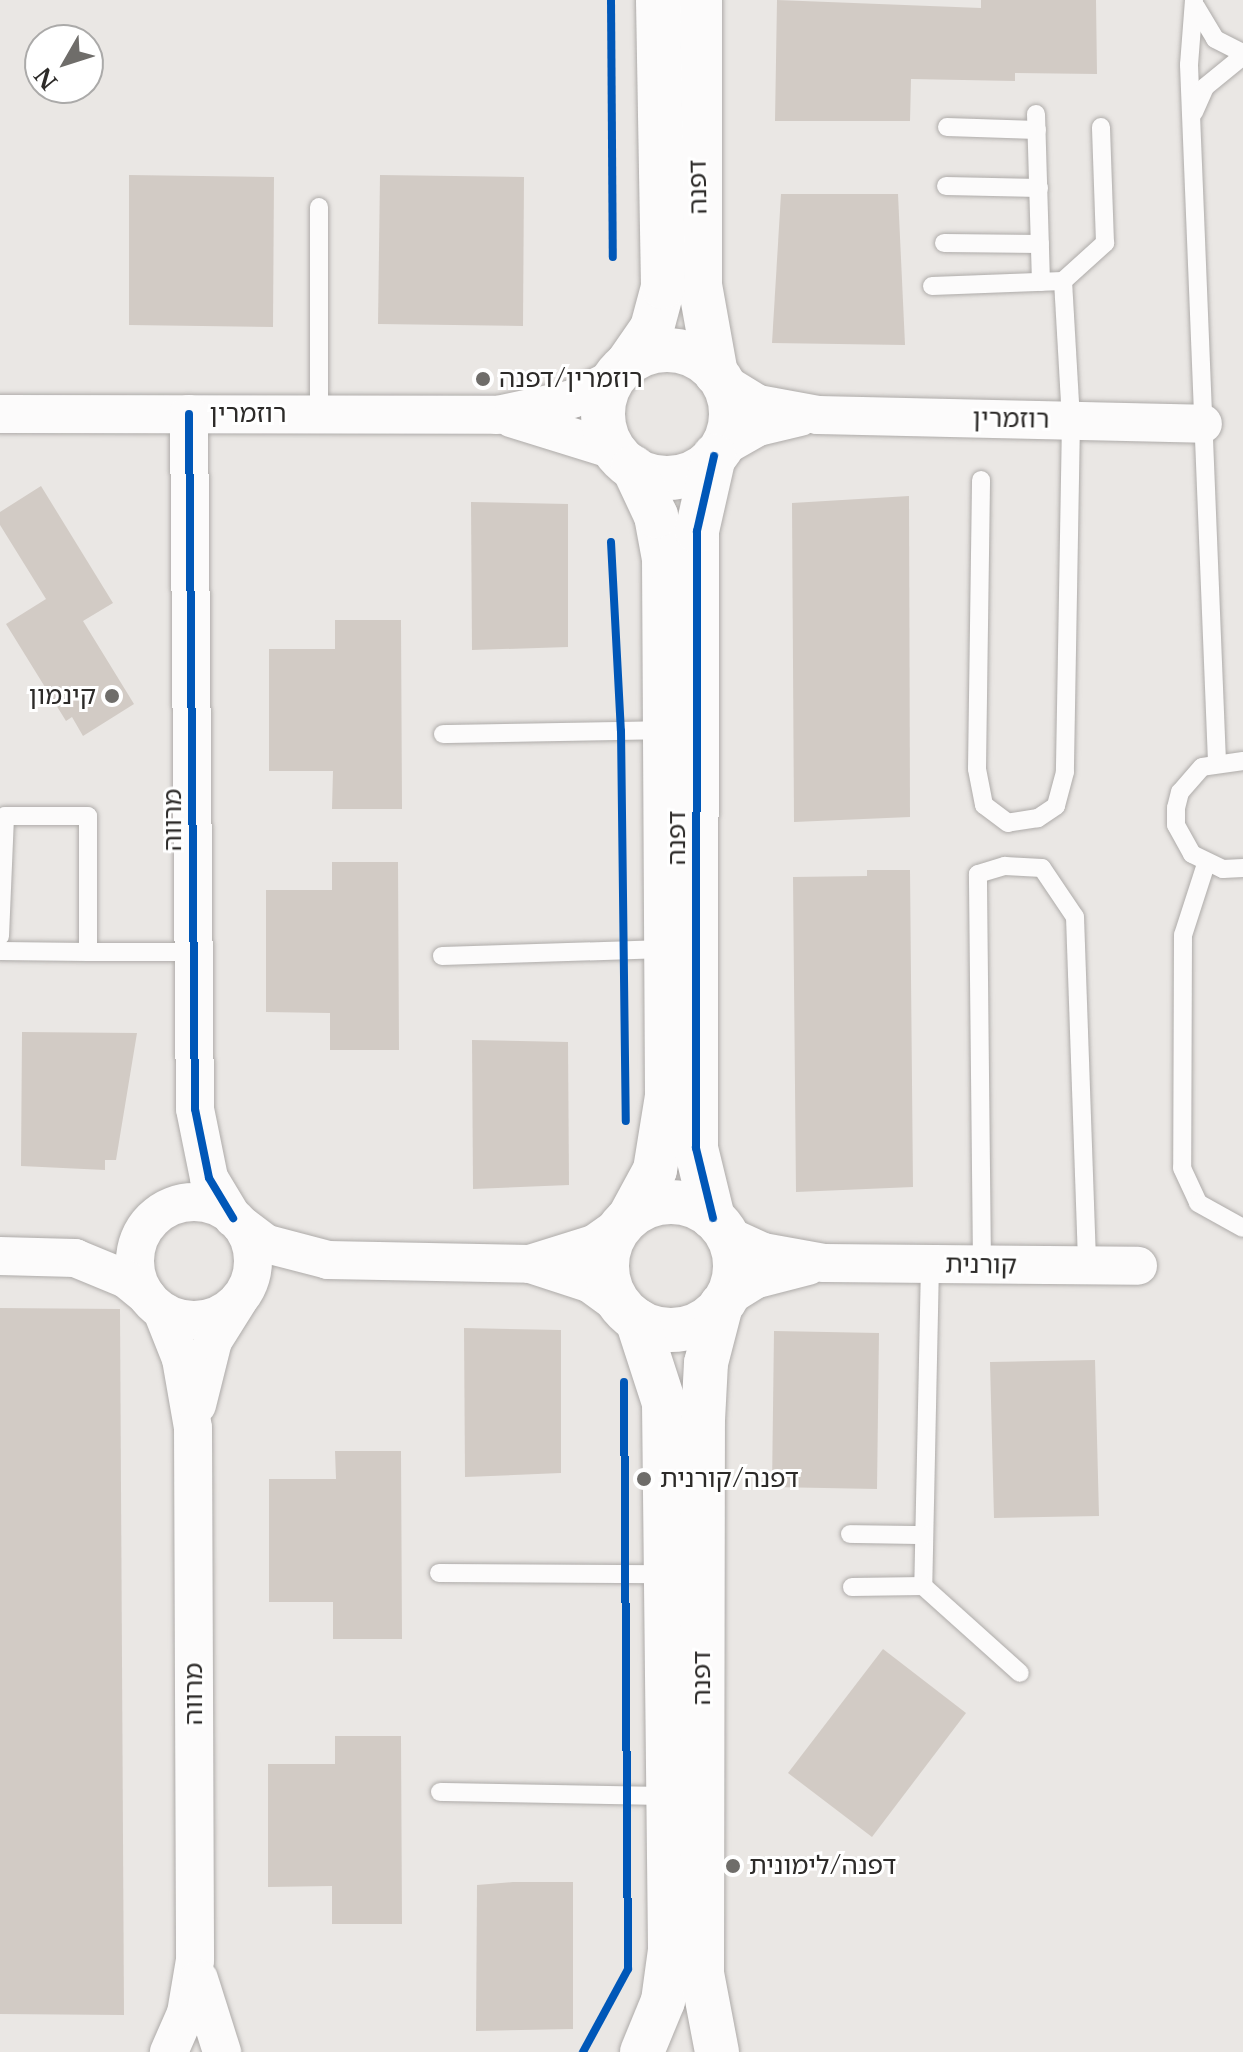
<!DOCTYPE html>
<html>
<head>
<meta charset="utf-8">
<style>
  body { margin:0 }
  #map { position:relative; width:1243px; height:2052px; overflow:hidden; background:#eae7e4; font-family:"Libre Baskerville","Noto Sans Hebrew",serif }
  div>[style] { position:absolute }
  .building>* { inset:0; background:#d2cbc5 }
  .roads { filter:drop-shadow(0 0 2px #aeaba9) drop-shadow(0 0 2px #aeaba9) }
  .lane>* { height:18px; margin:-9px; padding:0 9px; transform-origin:9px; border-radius:9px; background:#fcfbfb }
  .street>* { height:38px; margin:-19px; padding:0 19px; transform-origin:19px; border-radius:19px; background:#fcfbfb }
  .street>.ring { margin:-19px; padding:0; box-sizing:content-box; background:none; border:38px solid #fcfbfb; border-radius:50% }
  .secondary>* { height:44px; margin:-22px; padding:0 22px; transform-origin:22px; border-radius:22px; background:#fcfbfb }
  .secondary>.ring { margin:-22px; padding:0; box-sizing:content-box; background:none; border:44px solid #fcfbfb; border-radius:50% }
  .cycleway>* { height:8px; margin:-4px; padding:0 4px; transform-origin:4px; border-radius:4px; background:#0057b8 }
  .dots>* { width:22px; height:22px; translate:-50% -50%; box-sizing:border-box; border:4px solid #fff; border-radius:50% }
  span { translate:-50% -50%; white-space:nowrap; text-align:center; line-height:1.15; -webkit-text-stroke:6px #fff; paint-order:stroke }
  .street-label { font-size:26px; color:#2d2b29 }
  .poi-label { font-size:26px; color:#2d2b29 }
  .left { translate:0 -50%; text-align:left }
  .right { translate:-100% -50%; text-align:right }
  .north { position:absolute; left:24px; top:24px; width:80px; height:80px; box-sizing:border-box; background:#fff; border:2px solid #abaaa9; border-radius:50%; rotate:231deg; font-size:22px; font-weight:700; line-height:32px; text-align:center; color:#2d2b29 }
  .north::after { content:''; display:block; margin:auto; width:28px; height:36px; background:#6f6d6a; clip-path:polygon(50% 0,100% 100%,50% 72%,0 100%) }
</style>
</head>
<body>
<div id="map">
  <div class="building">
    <i style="clip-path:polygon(777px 0,981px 8px,981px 0,1096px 0,1097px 74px,1015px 73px,1015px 81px,911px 79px,910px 121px,775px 121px)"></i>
    <i style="clip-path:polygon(129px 175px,274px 177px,273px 327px,129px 325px)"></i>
    <i style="clip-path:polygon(380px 175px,524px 177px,523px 326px,378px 324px)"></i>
    <i style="clip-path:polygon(781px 194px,898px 194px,905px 345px,772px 343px)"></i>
    <i style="clip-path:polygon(41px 486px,113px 603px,83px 621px,134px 704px,83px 736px,72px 717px,66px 721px,6px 624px,46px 599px,0 525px,0 512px)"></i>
    <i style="clip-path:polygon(909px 496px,910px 817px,794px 822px,792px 503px)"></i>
    <i style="clip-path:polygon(471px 502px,568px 504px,568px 647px,472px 650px)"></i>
    <i style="clip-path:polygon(335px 620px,401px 620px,402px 809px,332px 809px,333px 771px,269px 771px,269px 649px,335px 649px)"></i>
    <i style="clip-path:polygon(332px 862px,398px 862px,399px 1050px,330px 1050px,330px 1013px,266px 1012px,266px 890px,332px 890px)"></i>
    <i style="clip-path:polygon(867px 870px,910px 870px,913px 1187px,796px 1192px,793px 877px,867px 876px)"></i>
    <i style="clip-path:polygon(22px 1032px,137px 1033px,116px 1160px,105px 1160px,105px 1170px,21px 1166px)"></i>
    <i style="clip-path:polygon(472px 1040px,568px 1042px,569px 1185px,473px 1189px)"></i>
    <i style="clip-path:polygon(0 1308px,120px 1309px,124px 2015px,0 2014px)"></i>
    <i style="clip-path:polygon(464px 1328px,561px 1330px,561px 1473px,465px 1477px)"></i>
    <i style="clip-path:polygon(774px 1331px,879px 1333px,877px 1489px,772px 1487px)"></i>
    <i style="clip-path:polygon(1095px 1360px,1099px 1516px,994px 1518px,990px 1362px)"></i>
    <i style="clip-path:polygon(335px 1451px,401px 1451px,402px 1639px,333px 1639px,333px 1602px,269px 1602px,269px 1479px,336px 1479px)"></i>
    <i style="clip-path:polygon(883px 1649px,966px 1713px,872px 1837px,788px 1773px)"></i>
    <i style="clip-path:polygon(335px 1736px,401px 1736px,402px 1924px,332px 1924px,332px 1886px,268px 1887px,268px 1764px,335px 1764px)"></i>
    <i style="clip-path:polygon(513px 1882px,573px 1882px,573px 2029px,476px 2031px,477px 1885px)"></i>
  </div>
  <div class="roads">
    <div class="lane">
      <i style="left:1194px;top:0;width:65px;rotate:94.4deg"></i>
      <i style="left:1189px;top:65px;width:697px;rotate:87.7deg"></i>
      <i style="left:1196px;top:7px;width:37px;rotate:59deg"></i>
      <i style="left:1215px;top:39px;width:31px;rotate:27deg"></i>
      <i style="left:1194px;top:112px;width:27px;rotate:-66deg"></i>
      <i style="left:1205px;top:87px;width:49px;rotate:-39.2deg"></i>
      <i style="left:1036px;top:114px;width:168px;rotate:88.3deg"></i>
      <i style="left:947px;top:127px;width:90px;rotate:1.9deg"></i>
      <i style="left:946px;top:186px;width:93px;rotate:1.2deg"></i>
      <i style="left:944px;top:243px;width:96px;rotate:0.6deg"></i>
      <i style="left:1063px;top:281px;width:57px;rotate:-42.1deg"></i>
      <i style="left:1105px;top:243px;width:116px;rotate:-92deg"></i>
      <i style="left:932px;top:286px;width:131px;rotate:-2.2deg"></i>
      <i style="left:1063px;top:281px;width:140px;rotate:86.7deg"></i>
      <i style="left:1071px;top:421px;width:351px;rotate:91deg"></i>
      <i style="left:1065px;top:772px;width:35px;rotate:105deg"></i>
      <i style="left:1056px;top:806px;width:22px;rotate:146deg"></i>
      <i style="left:1038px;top:818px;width:30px;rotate:171deg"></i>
      <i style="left:1008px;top:823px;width:30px;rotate:-143deg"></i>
      <i style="left:984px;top:805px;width:37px;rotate:-101deg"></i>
      <i style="left:977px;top:769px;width:289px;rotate:-89.2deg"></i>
      <i style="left:319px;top:415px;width:208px;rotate:-90deg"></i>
      <i style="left:443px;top:734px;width:221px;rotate:-1deg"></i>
      <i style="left:1243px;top:761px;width:41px;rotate:171.7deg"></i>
      <i style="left:1202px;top:767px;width:33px;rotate:131deg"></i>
      <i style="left:1180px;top:792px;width:16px;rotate:104deg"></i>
      <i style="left:1176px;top:808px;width:17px;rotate:90deg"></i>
      <i style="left:1176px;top:825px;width:33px;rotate:61deg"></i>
      <i style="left:1192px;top:854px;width:34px;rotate:26deg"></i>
      <i style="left:1223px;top:869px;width:20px;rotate:-3deg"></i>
      <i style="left:1206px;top:864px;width:75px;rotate:107.9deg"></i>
      <i style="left:1183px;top:935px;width:233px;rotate:90.2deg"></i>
      <i style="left:1182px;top:1168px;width:38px;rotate:65deg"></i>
      <i style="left:1198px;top:1203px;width:51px;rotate:29.1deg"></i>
      <i style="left:0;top:936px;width:120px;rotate:-87.6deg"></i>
      <i style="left:5px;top:816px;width:83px"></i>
      <i style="left:88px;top:816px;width:136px;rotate:90deg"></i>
      <i style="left:88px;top:952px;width:88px;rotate:-179.3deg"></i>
      <i style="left:88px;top:952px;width:105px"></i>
      <i style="left:442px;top:956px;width:223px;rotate:-1.8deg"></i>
      <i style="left:930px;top:1264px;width:322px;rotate:91.2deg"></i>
      <i style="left:923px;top:1586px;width:130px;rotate:41.9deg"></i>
      <i style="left:982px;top:1265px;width:391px;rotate:-90.6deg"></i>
      <i style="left:978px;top:874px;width:28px;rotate:-17deg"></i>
      <i style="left:1005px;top:866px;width:37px;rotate:3deg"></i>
      <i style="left:1042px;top:868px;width:59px;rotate:56deg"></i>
      <i style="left:1075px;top:917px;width:349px;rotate:88deg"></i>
      <i style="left:850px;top:1534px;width:74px;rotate:0.8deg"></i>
      <i style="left:439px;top:1573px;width:227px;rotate:0.3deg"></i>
      <i style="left:852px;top:1587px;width:71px;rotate:-0.8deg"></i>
      <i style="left:440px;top:1792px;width:228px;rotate:1deg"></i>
    </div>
    <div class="street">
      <i style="left:722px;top:382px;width:42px;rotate:31.4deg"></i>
      <i style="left:758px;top:404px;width:61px;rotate:10.4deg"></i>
      <i style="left:818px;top:415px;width:385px;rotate:1.3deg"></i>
      <i style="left:0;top:414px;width:497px;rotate:0.1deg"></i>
      <i style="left:497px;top:415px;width:77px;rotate:-12deg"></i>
      <i style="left:572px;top:399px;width:46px;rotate:-26deg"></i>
      <i style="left:189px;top:414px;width:695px;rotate:89.51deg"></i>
      <i style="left:195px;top:1109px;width:70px;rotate:78.5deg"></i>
      <i style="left:209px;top:1178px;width:47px;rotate:59deg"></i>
      <i style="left:511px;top:418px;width:108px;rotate:17.3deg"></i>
      <i style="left:721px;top:448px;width:43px;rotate:-29.6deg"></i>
      <i style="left:758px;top:427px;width:43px;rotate:-13.4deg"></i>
      <i class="ring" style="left:135px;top:1202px;width:80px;height:80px"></i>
      <i style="left:240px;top:1224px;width:34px;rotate:37deg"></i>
      <i style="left:267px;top:1244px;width:63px;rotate:14.7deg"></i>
      <i style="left:328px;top:1260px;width:202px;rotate:1.1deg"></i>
      <i style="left:530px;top:1264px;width:62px;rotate:17.9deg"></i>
      <i style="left:589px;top:1283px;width:39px;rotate:36deg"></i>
      <i style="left:726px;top:1235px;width:41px;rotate:24.7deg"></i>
      <i style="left:763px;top:1252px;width:62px;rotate:10.2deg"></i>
      <i style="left:824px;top:1263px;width:314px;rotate:0.5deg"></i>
      <i style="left:0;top:1256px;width:75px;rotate:1.5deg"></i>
      <i style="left:75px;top:1258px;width:55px;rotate:22.4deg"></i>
      <i style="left:126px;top:1279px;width:26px;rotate:39deg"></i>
      <i style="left:530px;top:1264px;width:67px;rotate:-17.4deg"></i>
      <i style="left:594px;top:1244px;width:35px;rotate:-35deg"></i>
      <i style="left:726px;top:1298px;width:36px;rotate:-32deg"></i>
      <i style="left:757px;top:1279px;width:53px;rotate:-14.3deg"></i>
      <i style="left:162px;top:1311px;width:52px;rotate:68.4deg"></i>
      <i style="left:181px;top:1359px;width:70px;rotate:80.1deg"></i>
      <i style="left:193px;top:1428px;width:532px;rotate:89.78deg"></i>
      <i style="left:195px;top:1960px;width:54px;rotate:99.6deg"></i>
      <i style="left:186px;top:2013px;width:43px;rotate:113.6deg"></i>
      <i style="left:197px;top:1405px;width:66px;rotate:-76deg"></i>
      <i style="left:213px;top:1341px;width:47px;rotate:-58deg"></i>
      <i style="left:199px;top:1979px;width:77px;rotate:72.5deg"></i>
    </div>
    <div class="secondary">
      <i style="left:700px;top:0;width:285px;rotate:90deg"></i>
      <i style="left:700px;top:285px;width:90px;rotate:79.8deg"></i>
      <i class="ring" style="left:603px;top:350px;width:84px;height:84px"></i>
      <i style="left:627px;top:364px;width:44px;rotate:-55.2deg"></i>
      <i style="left:652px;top:328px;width:42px;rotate:-75deg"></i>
      <i style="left:663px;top:287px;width:287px;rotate:-91deg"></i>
      <i class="ring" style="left:607px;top:1202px;width:84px;height:84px"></i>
      <i style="left:630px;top:1216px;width:52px;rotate:-61.5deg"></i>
      <i style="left:655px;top:1170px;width:75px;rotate:-80.8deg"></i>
      <i style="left:667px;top:1096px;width:537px;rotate:-90.32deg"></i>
      <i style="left:664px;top:559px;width:44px;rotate:-100.5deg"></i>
      <i style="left:656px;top:516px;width:54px;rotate:-115.1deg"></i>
      <i style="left:713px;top:1218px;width:72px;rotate:-103.7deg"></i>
      <i style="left:696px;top:1148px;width:617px;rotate:-89.91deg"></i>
      <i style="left:697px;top:531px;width:77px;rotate:-77.2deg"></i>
      <i style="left:637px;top:1320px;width:87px;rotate:72deg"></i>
      <i style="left:664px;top:1403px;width:547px;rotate:89.37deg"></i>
      <i style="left:670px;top:1950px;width:51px;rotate:97.8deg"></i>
      <i style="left:663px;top:2001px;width:55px;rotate:112.4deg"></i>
      <i style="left:717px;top:2052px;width:80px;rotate:-100.8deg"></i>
      <i style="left:702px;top:1973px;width:553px;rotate:-89.9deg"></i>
      <i style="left:703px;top:1420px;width:57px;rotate:-87deg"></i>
      <i style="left:706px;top:1363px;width:60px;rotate:-75.5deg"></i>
    </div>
  </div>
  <div class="cycleway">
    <i style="left:611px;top:0;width:257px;rotate:89.6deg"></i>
    <i style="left:189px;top:414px;width:695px;rotate:89.51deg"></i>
    <i style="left:195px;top:1109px;width:70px;rotate:78.5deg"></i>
    <i style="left:209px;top:1178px;width:47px;rotate:59deg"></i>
    <i style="left:611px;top:542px;width:189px;rotate:87deg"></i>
    <i style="left:621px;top:731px;width:390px;rotate:89.3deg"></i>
    <i style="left:713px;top:1218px;width:72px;rotate:-103.7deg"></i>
    <i style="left:696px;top:1148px;width:617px;rotate:-89.91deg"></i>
    <i style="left:697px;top:531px;width:77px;rotate:-77.2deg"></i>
    <i style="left:583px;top:2052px;width:94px;rotate:-61.5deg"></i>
    <i style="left:628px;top:1969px;width:587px;rotate:-90.39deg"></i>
  </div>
  <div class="dots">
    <i style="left:483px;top:379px;background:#6f6d6a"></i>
    <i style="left:112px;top:696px;background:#6f6d6a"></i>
    <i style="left:644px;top:1479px;background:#6f6d6a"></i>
    <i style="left:733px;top:1866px;background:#6f6d6a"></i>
  </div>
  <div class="street-label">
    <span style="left:698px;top:187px;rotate:-91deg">דפנה</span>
    <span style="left:248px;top:414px">רוזמרין</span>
    <span style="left:1011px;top:419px;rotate:1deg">רוזמרין</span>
    <span style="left:173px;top:820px;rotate:-90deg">מרווה</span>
    <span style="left:677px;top:838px;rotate:-90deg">דפנה</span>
    <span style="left:981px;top:1265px;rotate:1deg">קורנית</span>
    <span style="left:702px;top:1678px;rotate:-90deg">דפנה</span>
    <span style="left:194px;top:1694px;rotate:-90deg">מרווה</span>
  </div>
  <div class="poi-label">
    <span class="left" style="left:499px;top:379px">רוזמרין/דפנה</span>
    <span class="right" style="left:96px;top:696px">קינמון</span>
    <span class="left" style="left:660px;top:1479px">דפנה/קורנית</span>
    <span class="left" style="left:749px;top:1866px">דפנה/לימונית</span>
  </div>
  <div class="north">N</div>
</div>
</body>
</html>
